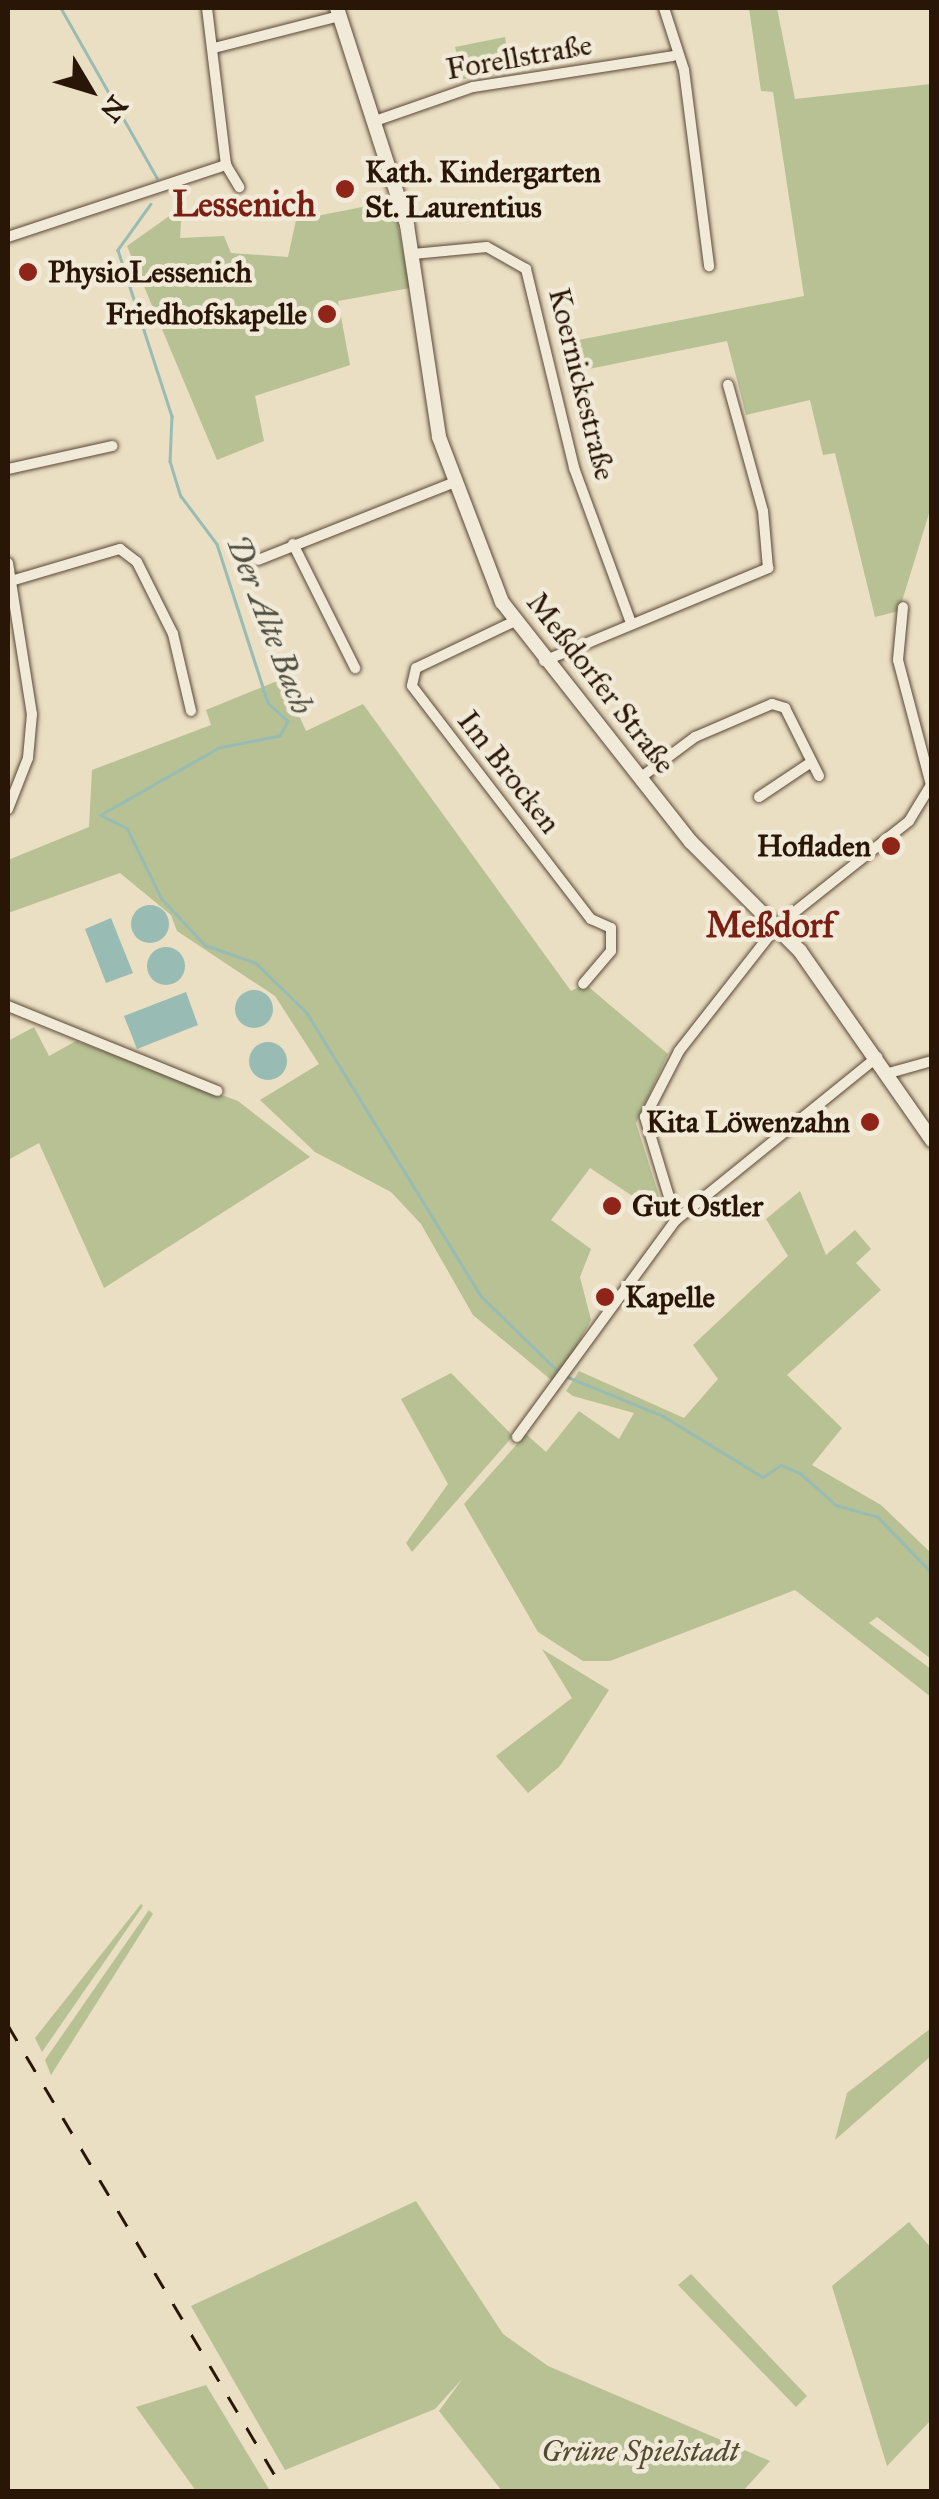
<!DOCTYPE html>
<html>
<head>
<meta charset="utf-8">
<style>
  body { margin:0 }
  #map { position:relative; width:939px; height:2499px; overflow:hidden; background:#eadec3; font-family:"IM FELL Great Primer",serif }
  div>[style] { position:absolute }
  .green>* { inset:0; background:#b7c194 }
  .water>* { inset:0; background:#98bcb3 }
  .round { border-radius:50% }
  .stream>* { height:2.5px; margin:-1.25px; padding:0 1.25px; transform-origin:1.25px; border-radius:1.25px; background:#98bcb3 }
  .roads { filter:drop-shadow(0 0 2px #5a4836) drop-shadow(0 0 2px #5a4836) }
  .street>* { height:10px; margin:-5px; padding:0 5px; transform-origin:5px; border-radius:5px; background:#f1ead8 }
  .secondary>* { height:14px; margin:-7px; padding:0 7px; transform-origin:7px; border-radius:7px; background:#f1ead8 }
  .rail>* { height:2.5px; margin-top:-1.25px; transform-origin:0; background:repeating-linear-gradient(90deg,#2a1607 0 18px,transparent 0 36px) }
  .dots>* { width:28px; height:28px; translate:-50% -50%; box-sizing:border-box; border:5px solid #f1ead8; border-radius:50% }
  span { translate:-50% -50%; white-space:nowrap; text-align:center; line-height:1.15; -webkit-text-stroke:9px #f1ead8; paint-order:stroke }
  .street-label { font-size:30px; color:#2a1607 }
  .poi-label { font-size:30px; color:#2a1607; font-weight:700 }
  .left { translate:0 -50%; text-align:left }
  .right { translate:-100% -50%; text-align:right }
  .park-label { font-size:30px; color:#544931; font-style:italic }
  .water-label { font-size:32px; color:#505043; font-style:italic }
  .quarter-label { font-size:35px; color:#7a1f14; font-weight:700 }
  .frame { position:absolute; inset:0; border:10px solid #2a1607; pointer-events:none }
  .north { position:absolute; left:40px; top:40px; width:100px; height:100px; -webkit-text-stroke:8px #f1ead8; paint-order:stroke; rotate:128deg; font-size:28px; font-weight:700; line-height:40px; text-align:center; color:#2a1607 }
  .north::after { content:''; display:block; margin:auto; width:35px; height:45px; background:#2a1607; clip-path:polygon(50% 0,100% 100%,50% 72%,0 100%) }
</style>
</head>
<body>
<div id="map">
  <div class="green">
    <i style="clip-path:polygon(749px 8px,777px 8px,795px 99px,931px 84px,931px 507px,899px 611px,875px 617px,835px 453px,823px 455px,810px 400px,746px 415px,727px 341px,564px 374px,558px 344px,804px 296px,773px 92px,761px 91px)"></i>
    <i style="clip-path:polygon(505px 37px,510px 72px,462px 79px,455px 47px)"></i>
    <i style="clip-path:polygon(393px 201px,410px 288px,338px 301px,350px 365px,255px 396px,264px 441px,217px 460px,127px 246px,182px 207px,180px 238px,224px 236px,231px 253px,288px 257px,296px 220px)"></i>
    <i style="clip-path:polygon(282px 679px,306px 731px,363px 704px,571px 991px,585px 984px,668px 1054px,636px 1123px,666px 1218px,590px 1168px,551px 1220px,591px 1249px,580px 1277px,591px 1320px,556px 1384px,473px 1315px,421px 1224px,391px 1192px,315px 1152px,260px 1100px,319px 1064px,275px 996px,177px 931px,171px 915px,120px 873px,8px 913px,8px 860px,89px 827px,92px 770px,211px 725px,206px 710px)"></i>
    <i style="clip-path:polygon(34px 1027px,49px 1056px,76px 1041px,238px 1101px,310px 1157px,104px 1288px,39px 1143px,8px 1160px,8px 1041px)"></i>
    <i style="clip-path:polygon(800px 1191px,826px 1255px,855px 1230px,871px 1249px,856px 1263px,881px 1290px,787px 1375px,842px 1428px,812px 1465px,881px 1505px,931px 1553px,931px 1659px,877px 1617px,869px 1623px,931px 1669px,931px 1697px,795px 1590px,610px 1661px,583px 1661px,538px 1632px,464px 1504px,526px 1434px,546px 1452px,579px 1411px,619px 1439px,634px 1413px,573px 1396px,566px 1391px,579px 1371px,684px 1418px,718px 1379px,693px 1345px,788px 1256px,766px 1219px)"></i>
    <i style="clip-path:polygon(451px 1373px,513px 1436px,412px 1552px,406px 1543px,448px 1484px,401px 1399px)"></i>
    <i style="clip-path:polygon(542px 1649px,609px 1690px,560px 1766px,528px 1793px,496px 1756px,572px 1698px)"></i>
    <i style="clip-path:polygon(141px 1904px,143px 1906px,42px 2052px,35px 2038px)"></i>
    <i style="clip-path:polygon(149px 1910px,153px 1914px,51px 2075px,45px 2060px)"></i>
    <i style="clip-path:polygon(931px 2028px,931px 2056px,835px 2140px,847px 2093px)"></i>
    <i style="clip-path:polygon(416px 2201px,503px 2334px,548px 2366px,770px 2461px,743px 2491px,502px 2491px,439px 2411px,463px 2378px,435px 2409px,285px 2470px,191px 2306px)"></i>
    <i style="clip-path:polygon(909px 2222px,931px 2248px,931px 2420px,887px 2466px,832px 2286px)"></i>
    <i style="clip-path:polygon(691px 2274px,807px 2396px,796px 2407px,678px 2285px)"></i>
    <i style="clip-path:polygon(206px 2385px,270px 2491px,196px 2491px,136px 2407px)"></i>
  </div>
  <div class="water">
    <i class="round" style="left:131px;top:905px;width:38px;height:38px"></i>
    <i style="clip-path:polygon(111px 918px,133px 973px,106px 983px,85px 929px)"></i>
    <i class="round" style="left:147px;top:947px;width:38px;height:38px"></i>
    <i class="round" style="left:235px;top:990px;width:38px;height:38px"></i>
    <i style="clip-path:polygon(186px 992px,198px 1025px,137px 1049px,124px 1016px)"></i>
    <i class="round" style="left:249px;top:1042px;width:38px;height:38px"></i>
  </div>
  <div class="stream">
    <i style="left:61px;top:8px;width:195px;rotate:60.5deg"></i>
    <i style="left:151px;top:204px;width:57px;rotate:125.7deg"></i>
    <i style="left:118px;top:250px;width:175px;rotate:72deg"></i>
    <i style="left:172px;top:416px;width:45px;rotate:92.5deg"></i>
    <i style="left:170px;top:461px;width:37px;rotate:73deg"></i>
    <i style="left:181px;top:496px;width:60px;rotate:53.1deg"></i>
    <i style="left:217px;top:544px;width:167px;rotate:72.2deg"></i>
    <i style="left:268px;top:703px;width:27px;rotate:42deg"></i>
    <i style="left:288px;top:721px;width:17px;rotate:118deg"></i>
    <i style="left:280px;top:736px;width:62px;rotate:168.9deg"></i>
    <i style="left:219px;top:748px;width:136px;rotate:150.4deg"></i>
    <i style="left:101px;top:815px;width:29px;rotate:27deg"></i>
    <i style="left:127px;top:828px;width:79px;rotate:63.8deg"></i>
    <i style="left:162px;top:899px;width:63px;rotate:46.9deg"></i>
    <i style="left:205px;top:945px;width:54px;rotate:19.4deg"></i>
    <i style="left:256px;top:963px;width:71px;rotate:44.4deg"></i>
    <i style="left:307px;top:1013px;width:334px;rotate:58.4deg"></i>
    <i style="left:482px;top:1297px;width:107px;rotate:44.2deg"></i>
    <i style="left:565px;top:1376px;width:106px;rotate:22.2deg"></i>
    <i style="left:663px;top:1416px;width:117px;rotate:31.4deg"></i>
    <i style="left:763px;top:1477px;width:22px;rotate:-34deg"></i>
    <i style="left:781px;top:1465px;width:21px;rotate:23deg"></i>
    <i style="left:800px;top:1473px;width:48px;rotate:41.6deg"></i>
    <i style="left:836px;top:1505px;width:44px;rotate:15.9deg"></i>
    <i style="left:878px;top:1517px;width:78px;rotate:46deg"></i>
  </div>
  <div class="roads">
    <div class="street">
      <i style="left:207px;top:8px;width:158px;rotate:83.1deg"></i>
      <i style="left:226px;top:165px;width:26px;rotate:59deg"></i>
      <i style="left:664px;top:8px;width:65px;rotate:72.1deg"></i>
      <i style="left:684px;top:70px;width:198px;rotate:82.7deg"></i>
      <i style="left:214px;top:48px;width:130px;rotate:-14.3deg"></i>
      <i style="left:378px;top:120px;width:101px;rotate:-19.2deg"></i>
      <i style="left:473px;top:87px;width:202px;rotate:-8.8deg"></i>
      <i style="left:8px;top:237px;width:230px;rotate:-18.3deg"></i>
      <i style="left:413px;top:254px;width:74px;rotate:-5.4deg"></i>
      <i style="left:487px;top:247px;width:45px;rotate:29.4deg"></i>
      <i style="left:526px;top:269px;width:205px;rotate:76.4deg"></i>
      <i style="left:574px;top:468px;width:165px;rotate:69.8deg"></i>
      <i style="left:8px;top:469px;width:107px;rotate:-12.4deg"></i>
      <i style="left:293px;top:544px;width:139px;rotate:63.4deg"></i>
      <i style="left:258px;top:560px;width:212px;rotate:-21.6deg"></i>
      <i style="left:8px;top:563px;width:153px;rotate:81deg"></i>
      <i style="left:32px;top:714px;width:44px;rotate:95.2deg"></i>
      <i style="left:28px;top:758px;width:55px;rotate:111.4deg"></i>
      <i style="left:11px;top:581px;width:114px;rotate:-16.4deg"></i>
      <i style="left:120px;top:549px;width:21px;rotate:37deg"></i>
      <i style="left:137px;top:562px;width:80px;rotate:63.4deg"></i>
      <i style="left:173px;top:634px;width:79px;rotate:76.8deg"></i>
      <i style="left:513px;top:622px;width:107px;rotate:154.6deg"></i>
      <i style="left:416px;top:668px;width:18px;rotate:103deg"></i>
      <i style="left:412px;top:686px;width:294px;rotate:52.5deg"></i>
      <i style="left:591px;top:919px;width:22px;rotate:24deg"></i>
      <i style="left:611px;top:928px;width:23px;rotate:90deg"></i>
      <i style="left:611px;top:951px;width:43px;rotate:130.3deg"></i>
      <i style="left:544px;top:661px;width:243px;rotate:-22.5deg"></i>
      <i style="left:768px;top:568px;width:57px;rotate:-95deg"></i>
      <i style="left:763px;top:511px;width:131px;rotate:-105.5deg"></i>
      <i style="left:640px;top:778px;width:69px;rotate:-36.7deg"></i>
      <i style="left:695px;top:737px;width:84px;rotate:-23.2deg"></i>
      <i style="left:772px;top:704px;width:14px;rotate:17deg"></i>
      <i style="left:785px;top:708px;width:76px;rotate:63.4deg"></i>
      <i style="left:759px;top:797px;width:61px;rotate:-33.7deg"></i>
      <i style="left:8px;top:1006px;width:226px;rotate:22.1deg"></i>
      <i style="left:889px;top:1073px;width:45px;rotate:-15.6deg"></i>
      <i style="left:676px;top:1220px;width:108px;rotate:-106.8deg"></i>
      <i style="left:645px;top:1117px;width:74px;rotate:-62.7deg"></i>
      <i style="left:679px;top:1051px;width:159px;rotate:-51.9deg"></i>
      <i style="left:777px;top:926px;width:169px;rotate:-38.5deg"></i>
      <i style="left:909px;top:821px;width:42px;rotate:-58.6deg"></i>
      <i style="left:931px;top:785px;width:129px;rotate:-104.8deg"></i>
      <i style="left:898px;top:660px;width:53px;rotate:-84.6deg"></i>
      <i style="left:517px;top:1437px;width:269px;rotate:-53.8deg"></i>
      <i style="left:676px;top:1220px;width:259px;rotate:-39deg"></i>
    </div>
    <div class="secondary">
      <i style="left:337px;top:8px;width:228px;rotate:72.1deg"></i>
      <i style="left:407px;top:225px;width:214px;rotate:81.4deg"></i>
      <i style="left:439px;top:437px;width:177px;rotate:69.1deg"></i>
      <i style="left:502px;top:602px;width:305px;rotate:51.8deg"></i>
      <i style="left:691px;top:842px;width:154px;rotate:45deg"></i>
      <i style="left:800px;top:951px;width:231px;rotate:55.1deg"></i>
    </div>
  </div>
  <div class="rail">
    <i style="left:8px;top:2025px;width:543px;rotate:59.33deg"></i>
  </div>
  <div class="dots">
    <i style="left:345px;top:189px;background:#8f2418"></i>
    <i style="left:28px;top:272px;background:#8f2418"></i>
    <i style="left:327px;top:314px;background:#8f2418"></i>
    <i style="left:891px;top:846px;background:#8f2418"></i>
    <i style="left:870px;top:1122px;background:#8f2418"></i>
    <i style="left:612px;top:1206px;background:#8f2418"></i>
    <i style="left:605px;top:1297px;background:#8f2418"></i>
  </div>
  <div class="street-label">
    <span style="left:519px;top:57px;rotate:-10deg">Forellstraße</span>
    <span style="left:582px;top:384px;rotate:76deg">Koernickestraße</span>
    <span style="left:601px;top:683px;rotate:52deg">Meßdorfer Straße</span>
    <span style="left:509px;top:772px;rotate:52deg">Im Brocken</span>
  </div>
  <div class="poi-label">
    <span class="left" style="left:365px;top:189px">Kath. Kindergarten<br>St. Laurentius</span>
    <span class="left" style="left:48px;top:272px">PhysioLessenich</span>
    <span class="right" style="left:307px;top:314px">Friedhofskapelle</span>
    <span class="right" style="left:871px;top:846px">Hofladen</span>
    <span class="right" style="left:850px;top:1122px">Kita Löwenzahn</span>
    <span class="left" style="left:632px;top:1206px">Gut Ostler</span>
    <span class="left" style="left:625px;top:1297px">Kapelle</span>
  </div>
  <div class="park-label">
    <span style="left:640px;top:2451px">Grüne Spielstadt</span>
  </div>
  <div class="water-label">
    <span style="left:269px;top:625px;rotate:69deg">Der Alte Bach</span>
  </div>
  <div class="quarter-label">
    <span style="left:244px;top:205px">Lessenich</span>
    <span style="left:770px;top:926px">Meßdorf</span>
  </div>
  <div class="frame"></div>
  <div class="north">N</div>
</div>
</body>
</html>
